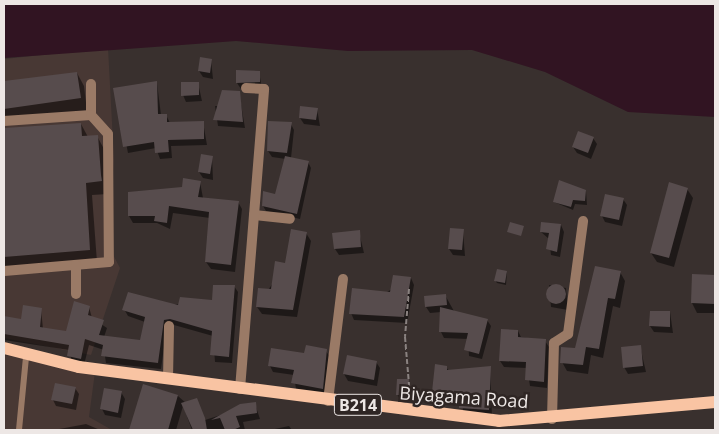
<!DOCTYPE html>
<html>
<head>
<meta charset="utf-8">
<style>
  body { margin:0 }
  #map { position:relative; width:719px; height:434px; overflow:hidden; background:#39302e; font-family:"Open Sans",sans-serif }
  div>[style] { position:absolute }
  .built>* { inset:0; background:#483834 }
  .water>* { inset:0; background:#311422 }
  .shadow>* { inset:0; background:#0007 }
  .building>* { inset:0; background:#574c4d }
  .round { border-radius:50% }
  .path>* { height:2px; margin-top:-1px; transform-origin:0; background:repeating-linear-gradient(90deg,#8a8280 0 5px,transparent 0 7.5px) }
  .lane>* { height:5.5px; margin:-2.75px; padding:0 2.75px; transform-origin:2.75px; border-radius:2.75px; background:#9a7a66 }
  .street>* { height:10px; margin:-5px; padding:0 5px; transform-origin:5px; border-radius:5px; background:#9a7a66 }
  .primary>* { height:12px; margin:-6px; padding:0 6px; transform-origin:6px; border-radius:6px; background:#f9c4a3 }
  span { translate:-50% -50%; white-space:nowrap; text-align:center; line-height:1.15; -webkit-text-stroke:5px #2f2624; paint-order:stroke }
  .shield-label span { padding:1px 4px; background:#2f2624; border:1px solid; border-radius:4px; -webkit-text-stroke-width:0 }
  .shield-label { font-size:16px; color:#ede7e5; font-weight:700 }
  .street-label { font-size:18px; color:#ede7e5 }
  .frame { position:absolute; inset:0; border:5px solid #ede7e5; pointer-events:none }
</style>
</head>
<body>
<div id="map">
  <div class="built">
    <i style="clip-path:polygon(108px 48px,114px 160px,107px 243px,120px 268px,91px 355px,4px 338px,4px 59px)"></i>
    <i style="clip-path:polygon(4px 355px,95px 372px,89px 417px,112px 430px,4px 430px)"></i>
  </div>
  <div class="water">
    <i style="clip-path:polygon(4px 4px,715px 4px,715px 117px,628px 112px,545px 72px,472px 50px,348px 51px,236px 41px,4px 58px)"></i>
  </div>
  <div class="shadow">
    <i style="clip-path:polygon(211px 60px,213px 79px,203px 77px,199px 71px)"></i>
    <i style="clip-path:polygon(259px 72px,262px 88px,241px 89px,237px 83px)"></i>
    <i style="clip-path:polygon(77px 73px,84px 86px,87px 111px,4px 122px,4px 83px)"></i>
    <i style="clip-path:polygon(157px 83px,161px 115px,166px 115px,170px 123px,203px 122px,207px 145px,171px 146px,172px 158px,160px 159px,156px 148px,128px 153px,115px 89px)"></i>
    <i style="clip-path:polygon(198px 83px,202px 101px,186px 102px,183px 95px)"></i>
    <i style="clip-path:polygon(239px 92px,245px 128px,218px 126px,215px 106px,222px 106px)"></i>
    <i style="clip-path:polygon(317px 109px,320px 126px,304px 124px,300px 118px)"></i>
    <i style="clip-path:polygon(81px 124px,88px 137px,97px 136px,104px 149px,108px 194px,92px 195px,97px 262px,4px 269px,4px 129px)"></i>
    <i style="clip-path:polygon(291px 124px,294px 130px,291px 158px,308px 162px,311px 168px,300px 219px,266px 211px,263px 206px,276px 196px,286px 159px,272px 157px,268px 151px)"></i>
    <i style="clip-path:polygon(593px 138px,597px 144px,591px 159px,577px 153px,573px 147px)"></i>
    <i style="clip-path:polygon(212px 157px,213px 180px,203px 178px,199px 172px)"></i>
    <i style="clip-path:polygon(200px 182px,203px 198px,238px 202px,242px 209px,235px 272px,211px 269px,206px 262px,210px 218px,173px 213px,170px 229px,157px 223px,133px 223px,129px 216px,129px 193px,183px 188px)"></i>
    <i style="clip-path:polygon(687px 189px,693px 198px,674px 267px,657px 262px,651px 253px)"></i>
    <i style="clip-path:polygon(586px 191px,587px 205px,575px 204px,573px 210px,554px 202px)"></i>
    <i style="clip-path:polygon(623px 199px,627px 205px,622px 226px,605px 222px,602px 216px)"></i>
    <i style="clip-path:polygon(561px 225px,564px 232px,560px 257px,551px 255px,549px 239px,541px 232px)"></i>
    <i style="clip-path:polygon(463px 231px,465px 256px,453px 255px,449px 249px)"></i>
    <i style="clip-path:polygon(359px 232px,364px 253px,339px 255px,335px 249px)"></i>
    <i style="clip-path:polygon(306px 233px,311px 241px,297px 317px,262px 314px,257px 307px)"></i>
    <i style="clip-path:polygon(507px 272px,506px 285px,497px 283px,495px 280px)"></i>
    <i style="clip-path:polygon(620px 272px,625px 281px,620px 308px,613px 306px,603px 358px,591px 355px,588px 374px,567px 371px,562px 362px,576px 350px)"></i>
    <i style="clip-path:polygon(693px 275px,715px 276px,715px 313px,697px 313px,692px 303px)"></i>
    <i style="clip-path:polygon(411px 278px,414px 285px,407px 323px,354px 320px,351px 313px)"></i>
    <i style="clip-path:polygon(549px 285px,566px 288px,568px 310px,551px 307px)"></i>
    <i style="clip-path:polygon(234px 286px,238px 292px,232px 363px,215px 362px,213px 336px,174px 325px,167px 326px,161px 369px,106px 363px,104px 350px,89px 345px,84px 365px,72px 362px,69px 350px,4px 340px,4px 317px,22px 320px,41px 309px,43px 329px,67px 332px,89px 307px,92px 318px,107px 328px,104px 337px,141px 342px,145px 322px,128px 316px,124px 309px,213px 301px)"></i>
    <i style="clip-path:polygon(445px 295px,455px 313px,487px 320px,491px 326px,482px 359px,469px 356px,468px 339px,444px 338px,441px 332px,441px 312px,430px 313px,426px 307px)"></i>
    <i style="clip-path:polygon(670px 312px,673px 333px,654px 332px,650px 326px)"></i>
    <i style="clip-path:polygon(518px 331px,521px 337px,545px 341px,549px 347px,547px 388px,530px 386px,527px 368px,504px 367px,500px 361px)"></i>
    <i style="clip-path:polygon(640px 346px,646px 372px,628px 374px,624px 367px)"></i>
    <i style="clip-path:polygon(326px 351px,330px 357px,326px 395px,296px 389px,294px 375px,273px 372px,270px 366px)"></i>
    <i style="clip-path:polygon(376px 362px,380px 368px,377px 386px,348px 381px,344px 374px)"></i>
    <i style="clip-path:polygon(446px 367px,449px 371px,490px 368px,492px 416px,464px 414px,461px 400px,437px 398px,434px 392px)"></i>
    <i style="clip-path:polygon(408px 380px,411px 401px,401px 401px,397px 394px)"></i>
    <i style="clip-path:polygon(144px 386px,178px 396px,205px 420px,255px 404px,260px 419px,243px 422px,245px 430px,192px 430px,183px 406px,176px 430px,131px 430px)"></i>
    <i style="clip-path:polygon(75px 388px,79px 394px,76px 410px,56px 406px,53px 400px)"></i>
    <i style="clip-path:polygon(121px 392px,125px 399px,121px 418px,105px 415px,102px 409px)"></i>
    <i style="clip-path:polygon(86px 424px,100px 430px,54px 430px)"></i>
    <i style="clip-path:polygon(289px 426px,292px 430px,270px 430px)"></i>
  </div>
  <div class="building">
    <i style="clip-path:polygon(200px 57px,212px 59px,210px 73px,198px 71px)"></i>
    <i style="clip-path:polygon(236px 70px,260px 71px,260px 82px,236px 83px)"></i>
    <i style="clip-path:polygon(77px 72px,81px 98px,4px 109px,4px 81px)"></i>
    <i style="clip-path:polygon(157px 81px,158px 114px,167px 114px,167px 122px,204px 121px,204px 139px,168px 140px,169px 152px,155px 153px,154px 142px,123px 147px,113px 88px)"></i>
    <i style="clip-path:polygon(181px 82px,199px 82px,199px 95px,181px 96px)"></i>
    <i style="clip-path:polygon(222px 90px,240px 91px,243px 122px,213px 120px)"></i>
    <i style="clip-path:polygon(300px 106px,318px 108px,316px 120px,299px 118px)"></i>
    <i style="clip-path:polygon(268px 121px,292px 122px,287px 153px,267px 151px)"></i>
    <i style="clip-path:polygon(81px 123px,82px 136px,98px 135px,101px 175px,102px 181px,86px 183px,90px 250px,4px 257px,4px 128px)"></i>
    <i style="clip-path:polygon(578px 131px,594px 137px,588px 153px,572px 147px)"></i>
    <i style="clip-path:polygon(201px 154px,213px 156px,210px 174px,198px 172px)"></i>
    <i style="clip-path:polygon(285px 156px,309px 161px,297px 214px,262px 206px,263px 191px,275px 194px)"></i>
    <i style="clip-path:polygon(183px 178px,201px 181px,198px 197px,239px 201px,231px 265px,205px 262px,209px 212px,169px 206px,167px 223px,154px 221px,155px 216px,128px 216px,128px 192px,182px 187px)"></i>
    <i style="clip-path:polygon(559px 180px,586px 190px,585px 201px,573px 200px,571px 207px,553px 202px)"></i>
    <i style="clip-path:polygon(669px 182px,688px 188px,669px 258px,650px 253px)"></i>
    <i style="clip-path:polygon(605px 194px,624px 198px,619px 220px,600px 216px)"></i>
    <i style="clip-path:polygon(510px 222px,524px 226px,521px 236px,507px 232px)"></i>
    <i style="clip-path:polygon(541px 222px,561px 224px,557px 252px,546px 249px,549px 233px,540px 232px)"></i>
    <i style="clip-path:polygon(450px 228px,464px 229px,462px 250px,448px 249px)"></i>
    <i style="clip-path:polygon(291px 229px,307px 232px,293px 310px,256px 307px,258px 288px,271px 289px,275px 261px,285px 263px)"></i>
    <i style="clip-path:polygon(360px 230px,361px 247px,334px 249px,332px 233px)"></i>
    <i style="clip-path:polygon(595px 266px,621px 271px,615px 299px,608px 298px,599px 349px,586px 347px,583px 365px,560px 363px,561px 347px,575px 348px)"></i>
    <i style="clip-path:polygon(497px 269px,507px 271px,505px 283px,494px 281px)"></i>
    <i style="clip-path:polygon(692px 274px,715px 275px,715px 304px,691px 303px)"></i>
    <i style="clip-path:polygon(393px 275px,411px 277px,404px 317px,349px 314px,352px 288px,390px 292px)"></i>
    <i class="round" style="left:546px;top:284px;width:20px;height:20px"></i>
    <i style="clip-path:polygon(213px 285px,235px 285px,229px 357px,210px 355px,212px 331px,170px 319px,164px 320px,158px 363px,101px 356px,103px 345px,85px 339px,81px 359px,67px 356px,69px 345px,4px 334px,4px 316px,21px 319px,23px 305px,42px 308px,40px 327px,66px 331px,74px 301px,90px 306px,88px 315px,104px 320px,99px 335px,140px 340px,145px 317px,122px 310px,128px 292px,178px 305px,180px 297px,212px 300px)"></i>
    <i style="clip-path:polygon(446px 294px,447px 305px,425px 307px,424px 296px)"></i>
    <i style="clip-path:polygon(440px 307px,488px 319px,479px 354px,464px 350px,468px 333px,439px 332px)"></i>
    <i style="clip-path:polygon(650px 311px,670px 311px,670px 327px,649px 326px)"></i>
    <i style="clip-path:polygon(501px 329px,518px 330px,518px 337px,546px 339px,544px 382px,525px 380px,526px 362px,499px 361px)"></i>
    <i style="clip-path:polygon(306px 345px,327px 349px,323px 389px,291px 383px,294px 370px,268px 366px,271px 348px,304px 353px)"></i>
    <i style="clip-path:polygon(641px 345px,643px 366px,623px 368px,621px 347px)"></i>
    <i style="clip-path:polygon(347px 355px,377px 361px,374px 380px,343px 374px)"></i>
    <i style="clip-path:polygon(435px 364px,447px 366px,447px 370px,491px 366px,489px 410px,459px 408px,459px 395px,432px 392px)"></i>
    <i style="clip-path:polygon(397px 379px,409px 379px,408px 395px,396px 395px)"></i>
    <i style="clip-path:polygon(55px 383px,76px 387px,72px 404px,51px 400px)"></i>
    <i style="clip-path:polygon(143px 384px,178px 395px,168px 430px,129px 430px)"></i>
    <i style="clip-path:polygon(104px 388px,122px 391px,118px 413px,100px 409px)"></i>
    <i style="clip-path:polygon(197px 398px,205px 418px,207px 430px,193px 430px,181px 403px)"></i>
    <i style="clip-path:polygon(256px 402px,257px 413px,236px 416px,240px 427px,233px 430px,225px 430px,220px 418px,211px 420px,240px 404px)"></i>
  </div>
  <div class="path">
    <i style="left:409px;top:289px;width:48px;rotate:94.8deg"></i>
    <i style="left:405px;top:337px;width:59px;rotate:85.2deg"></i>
  </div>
  <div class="lane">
    <i style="left:19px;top:430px;width:73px;rotate:-84.5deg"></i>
  </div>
  <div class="street">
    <i style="left:91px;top:84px;width:31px;rotate:90deg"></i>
    <i style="left:4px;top:121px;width:87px;rotate:-3.9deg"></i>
    <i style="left:91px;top:115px;width:25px;rotate:48deg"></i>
    <i style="left:108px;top:134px;width:128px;rotate:89.6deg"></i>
    <i style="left:109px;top:262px;width:105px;rotate:175.1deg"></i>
    <i style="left:254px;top:215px;width:36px;rotate:6deg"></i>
    <i style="left:76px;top:294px;width:29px;rotate:-90deg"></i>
    <i style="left:168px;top:379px;width:53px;rotate:-88.9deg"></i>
    <i style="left:240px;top:389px;width:301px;rotate:-85.4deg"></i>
    <i style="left:264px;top:89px;width:18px;rotate:-177deg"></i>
    <i style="left:328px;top:401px;width:123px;rotate:-83deg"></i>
    <i style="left:552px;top:419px;width:76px;rotate:-88.5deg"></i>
    <i style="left:554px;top:343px;width:17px;rotate:-33deg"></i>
    <i style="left:568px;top:334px;width:114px;rotate:-82.4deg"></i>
  </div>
  <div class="primary">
    <i style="left:4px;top:348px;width:77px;rotate:14.2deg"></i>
    <i style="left:79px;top:367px;width:423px;rotate:7.3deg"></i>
    <i style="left:499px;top:421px;width:217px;rotate:-5deg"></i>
  </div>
  <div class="shield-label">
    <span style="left:358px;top:405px">B214</span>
  </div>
  <div class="street-label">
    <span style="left:464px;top:397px;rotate:4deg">Biyagama Road</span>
  </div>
  <div class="frame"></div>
</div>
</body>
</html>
